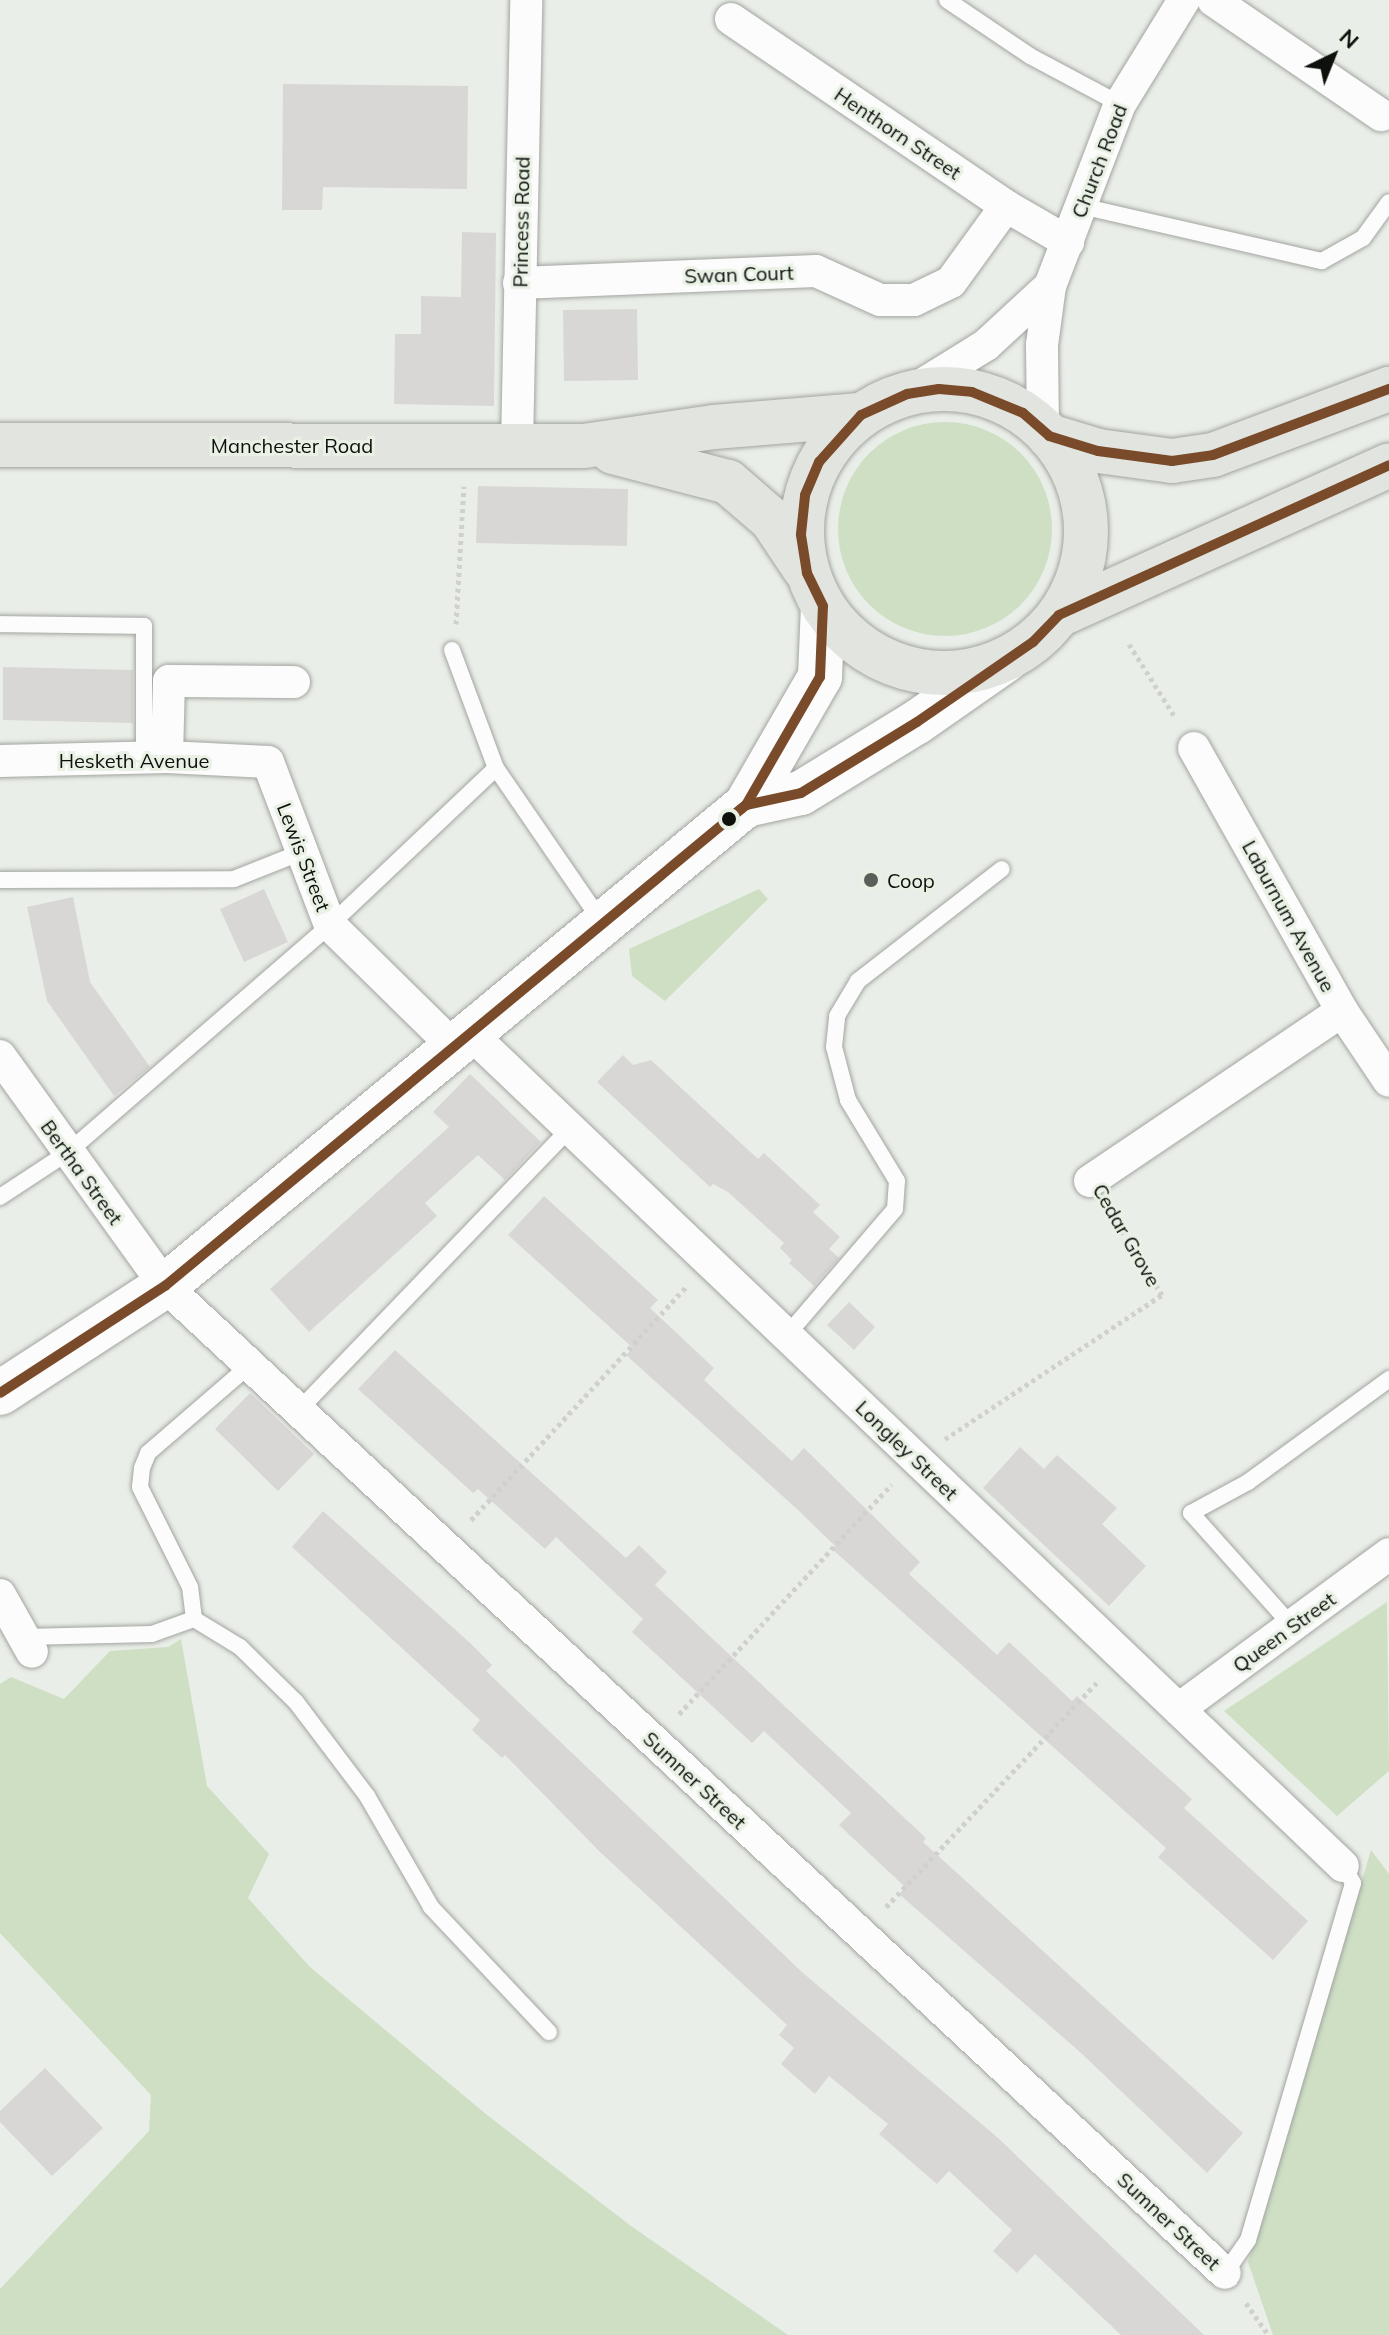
<!DOCTYPE html>
<html>
<head>
<meta charset="utf-8">
<style>
  body { margin:0 }
  #map { position:relative; width:1389px; height:2335px; overflow:hidden; background:#eaeee8; font-family:Mulish,sans-serif }
  div>[style] { position:absolute }
  .green>* { inset:0; background:#cedfc4 }
  .round { border-radius:50% }
  .building>* { inset:0; background:#d9d7d5 }
  .path>* { height:5px; margin-top:-2.5px; transform-origin:0; background:repeating-linear-gradient(90deg,#d0d1cf 0 4px,transparent 0 8px) }
  .roads { filter:drop-shadow(0 0 2px #a2a5a0) drop-shadow(0 0 2px #a2a5a0) }
  .service>* { height:16px; margin:-8px; padding:0 8px; transform-origin:8px; border-radius:8px; background:#fcfcfc }
  .minor>* { height:32px; margin:-16px; padding:0 16px; transform-origin:16px; border-radius:16px; background:#fcfcfc }
  .secondary>* { height:44px; margin:-22px; padding:0 22px; transform-origin:22px; border-radius:22px; background:#fcfcfc }
  .primary>* { height:44px; margin:-22px; padding:0 22px; transform-origin:22px; border-radius:22px; background:#e1e4df }
  .primary>.ring { margin:-22px; padding:0; box-sizing:content-box; background:none; border:44px solid #e1e4df; border-radius:50% }
  .bus-1>* { height:10px; margin:-5px; padding:0 5px; transform-origin:5px; border-radius:5px; background:#7a4b2a }
  .dots>* { width:22px; height:22px; translate:-50% -50%; box-sizing:border-box; border:4px solid #e9f1e5; border-radius:50% }
  span { translate:-50% -50%; white-space:nowrap; text-align:center; line-height:1.15; -webkit-text-stroke:6px #e9f1e5; paint-order:stroke }
  .street-label { font-size:20px; color:#0e100c }
  .poi-label { font-size:20px; color:#0e100c }
  .left { translate:0 -50%; text-align:left }
  .north { position:absolute; left:1293px; top:16px; width:80px; height:80px; -webkit-text-stroke:6px #e9f1e5; paint-order:stroke; rotate:43deg; font-size:22px; font-weight:700; line-height:32px; text-align:center; color:#0e100c }
  .north::after { content:''; display:block; margin:auto; width:28px; height:36px; background:#0e100c; clip-path:polygon(50% 0,100% 100%,50% 72%,0 100%) }
</style>
</head>
<body>
<div id="map">
  <div class="green">
    <i class="round" style="left:838px;top:422px;width:214px;height:214px"></i>
    <i style="clip-path:polygon(759px 889px,768px 899px,665px 1001px,632px 976px,629px 949px)"></i>
    <i style="clip-path:polygon(1387px 1602px,1389px 1771px,1337px 1816px,1224px 1711px)"></i>
    <i style="clip-path:polygon(181px 1639px,207px 1786px,269px 1854px,248px 1898px,310px 1967px,487px 2115px,631px 2226px,788px 2335px,0 2335px,0 2289px,149px 2131px,151px 2095px,0 1933px,0 1684px,11px 1677px,64px 1699px,110px 1651px,168px 1647px)"></i>
    <i style="clip-path:polygon(1371px 1850px,1389px 1874px,1389px 2335px,1273px 2335px,1248px 2262px)"></i>
  </div>
  <div class="building">
    <i style="clip-path:polygon(283px 84px,468px 86px,467px 189px,323px 187px,322px 210px,282px 210px)"></i>
    <i style="clip-path:polygon(462px 232px,496px 233px,494px 406px,394px 404px,395px 334px,421px 334px,421px 296px,461px 297px)"></i>
    <i style="clip-path:polygon(637px 309px,638px 380px,564px 381px,563px 310px)"></i>
    <i style="clip-path:polygon(478px 486px,628px 489px,627px 546px,476px 543px)"></i>
    <i style="clip-path:polygon(3px 667px,133px 670px,133px 723px,3px 720px)"></i>
    <i style="clip-path:polygon(264px 889px,288px 942px,244px 962px,220px 909px)"></i>
    <i style="clip-path:polygon(73px 897px,90px 982px,150px 1067px,114px 1096px,47px 1001px,27px 907px)"></i>
    <i style="clip-path:polygon(623px 1055px,633px 1065px,651px 1060px,758px 1159px,764px 1153px,820px 1205px,813px 1212px,840px 1237px,829px 1249px,839px 1258px,814px 1286px,789px 1263px,792px 1260px,780px 1248px,784px 1243px,728px 1192px,713px 1184px,710px 1187px,597px 1082px)"></i>
    <i style="clip-path:polygon(470px 1074px,541px 1142px,505px 1180px,478px 1155px,425px 1203px,437px 1216px,309px 1332px,270px 1289px,449px 1127px,433px 1112px)"></i>
    <i style="clip-path:polygon(544px 1196px,658px 1300px,650px 1308px,714px 1368px,704px 1380px,792px 1461px,804px 1448px,920px 1562px,909px 1574px,997px 1655px,1009px 1642px,1072px 1701px,1077px 1696px,1192px 1799px,1184px 1808px,1308px 1921px,1273px 1960px,1158px 1857px,1166px 1848px,832px 1549px,835px 1546px,797px 1509px,626px 1355px,633px 1348px,508px 1235px)"></i>
    <i style="clip-path:polygon(849px 1302px,875px 1327px,854px 1350px,827px 1325px)"></i>
    <i style="clip-path:polygon(395px 1350px,626px 1558px,639px 1545px,667px 1572px,655px 1585px,926px 1838px,923px 1842px,1243px 2133px,1207px 2173px,1081px 2053px,899px 1894px,905px 1887px,839px 1825px,851px 1813px,764px 1731px,752px 1743px,670px 1667px,632px 1632px,643px 1619px,556px 1537px,545px 1549px,478px 1489px,473px 1493px,358px 1389px)"></i>
    <i style="clip-path:polygon(250px 1393px,314px 1454px,278px 1491px,215px 1429px)"></i>
    <i style="clip-path:polygon(1020px 1447px,1044px 1469px,1057px 1455px,1117px 1508px,1102px 1524px,1146px 1566px,1109px 1606px,983px 1488px)"></i>
    <i style="clip-path:polygon(323px 1511px,469px 1642px,492px 1665px,486px 1671px,803px 1973px,997px 2137px,1204px 2335px,1121px 2335px,1035px 2254px,1017px 2273px,993px 2251px,1012px 2230px,949px 2171px,937px 2184px,879px 2134px,888px 2124px,829px 2076px,815px 2094px,781px 2064px,794px 2048px,779px 2035px,787px 2025px,600px 1852px,505px 1755px,502px 1758px,472px 1730px,480px 1720px,292px 1547px)"></i>
    <i style="clip-path:polygon(45px 2068px,103px 2128px,52px 2176px,0 2122px,0 2111px)"></i>
  </div>
  <div class="path">
    <i style="left:456px;top:624px;width:138px;rotate:-86.7deg"></i>
    <i style="left:1129px;top:644px;width:86px;rotate:57.8deg"></i>
    <i style="left:945px;top:1439px;width:260px;rotate:-33.6deg"></i>
    <i style="left:1162px;top:1295px;width:98px;rotate:-122.1deg"></i>
    <i style="left:471px;top:1520px;width:317px;rotate:-47.3deg"></i>
    <i style="left:679px;top:1714px;width:313px;rotate:-47.2deg"></i>
    <i style="left:886px;top:1907px;width:310px;rotate:-46.8deg"></i>
    <i style="left:1246px;top:2303px;width:39px;rotate:55deg"></i>
  </div>
  <div class="roads">
    <div class="service">
      <i style="left:947px;top:0;width:100px;rotate:34deg"></i>
      <i style="left:1030px;top:56px;width:102px;rotate:28.1deg"></i>
      <i style="left:1081px;top:206px;width:247px;rotate:12.9deg"></i>
      <i style="left:1322px;top:261px;width:47px;rotate:-29.3deg"></i>
      <i style="left:1363px;top:238px;width:44px;rotate:-54.2deg"></i>
      <i style="left:0;top:624px;width:144px;rotate:0.8deg"></i>
      <i style="left:144px;top:626px;width:132px;rotate:90deg"></i>
      <i style="left:452px;top:650px;width:126px;rotate:69.6deg"></i>
      <i style="left:496px;top:768px;width:186px;rotate:55.5deg"></i>
      <i style="left:0;top:880px;width:234px;rotate:-0.2deg"></i>
      <i style="left:234px;top:879px;width:73px;rotate:-21.7deg"></i>
      <i style="left:0;top:1197px;width:80px;rotate:-33.3deg"></i>
      <i style="left:67px;top:1153px;width:348px;rotate:-40.9deg"></i>
      <i style="left:330px;top:925px;width:228px;rotate:-43.4deg"></i>
      <i style="left:787px;top:1335px;width:166px;rotate:-49.4deg"></i>
      <i style="left:895px;top:1209px;width:28px;rotate:-86deg"></i>
      <i style="left:897px;top:1181px;width:95px;rotate:-121.2deg"></i>
      <i style="left:848px;top:1100px;width:55px;rotate:-104.8deg"></i>
      <i style="left:834px;top:1047px;width:31px;rotate:-84deg"></i>
      <i style="left:837px;top:1016px;width:41px;rotate:-59deg"></i>
      <i style="left:858px;top:981px;width:182px;rotate:-37.9deg"></i>
      <i style="left:299px;top:1410px;width:391px;rotate:-46.1deg"></i>
      <i style="left:194px;top:1619px;width:54px;rotate:31.3deg"></i>
      <i style="left:240px;top:1647px;width:78px;rotate:44.5deg"></i>
      <i style="left:296px;top:1702px;width:118px;rotate:52.9deg"></i>
      <i style="left:367px;top:1796px;width:128px;rotate:60deg"></i>
      <i style="left:431px;top:1907px;width:172px;rotate:46.7deg"></i>
      <i style="left:194px;top:1619px;width:32px;rotate:-97deg"></i>
      <i style="left:190px;top:1587px;width:112px;rotate:-116.6deg"></i>
      <i style="left:140px;top:1487px;width:19px;rotate:-84deg"></i>
      <i style="left:142px;top:1468px;width:16px;rotate:-68deg"></i>
      <i style="left:148px;top:1453px;width:135px;rotate:-40.8deg"></i>
      <i style="left:1293px;top:1627px;width:153px;rotate:-131.8deg"></i>
      <i style="left:1191px;top:1513px;width:65px;rotate:-28.5deg"></i>
      <i style="left:1248px;top:1482px;width:175px;rotate:-36.1deg"></i>
      <i style="left:24px;top:1637px;width:128px;rotate:-1.3deg"></i>
      <i style="left:152px;top:1634px;width:45px;rotate:-19.7deg"></i>
      <i style="left:1225px;top:2273px;width:40px;rotate:-55.1deg"></i>
      <i style="left:1248px;top:2240px;width:372px;rotate:-73.6deg"></i>
      <i style="left:1353px;top:1883px;width:20px;rotate:-120deg"></i>
    </div>
    <div class="minor">
      <i style="left:1213px;top:0;width:204px;rotate:34.4deg"></i>
      <i style="left:731px;top:19px;width:333px;rotate:34.2deg"></i>
      <i style="left:1006px;top:206px;width:72px;rotate:30.1deg"></i>
      <i style="left:519px;top:283px;width:297px;rotate:-2.3deg"></i>
      <i style="left:816px;top:271px;width:70px;rotate:24.4deg"></i>
      <i style="left:880px;top:300px;width:34px"></i>
      <i style="left:914px;top:300px;width:41px;rotate:-25.9deg"></i>
      <i style="left:951px;top:282px;width:94px;rotate:-54.1deg"></i>
      <i style="left:907px;top:394px;width:93px;rotate:-31.8deg"></i>
      <i style="left:986px;top:345px;width:87px;rotate:-42.7deg"></i>
      <i style="left:1043px;top:429px;width:84px;rotate:-90.7deg"></i>
      <i style="left:1042px;top:345px;width:60px;rotate:-82.3deg"></i>
      <i style="left:1050px;top:286px;width:195px;rotate:-69deg"></i>
      <i style="left:1120px;top:104px;width:122px;rotate:-58.4deg"></i>
      <i style="left:517px;top:445px;width:445px;rotate:-88.8deg"></i>
      <i style="left:1194px;top:748px;width:302px;rotate:60.6deg"></i>
      <i style="left:1342px;top:1011px;width:84px;rotate:56.1deg"></i>
      <i style="left:167px;top:757px;width:76px;rotate:-88.5deg"></i>
      <i style="left:169px;top:681px;width:125px;rotate:0.5deg"></i>
      <i style="left:0;top:761px;width:167px;rotate:-1.4deg"></i>
      <i style="left:167px;top:757px;width:101px;rotate:2.8deg"></i>
      <i style="left:268px;top:762px;width:174px;rotate:69.2deg"></i>
      <i style="left:330px;top:925px;width:174px;rotate:44.5deg"></i>
      <i style="left:471px;top:1034px;width:1205px;rotate:43.66deg"></i>
      <i style="left:0;top:1056px;width:283px;rotate:54.3deg"></i>
      <i style="left:165px;top:1286px;width:1448px;rotate:42.96deg"></i>
      <i style="left:1090px;top:1181px;width:304px;rotate:-34deg"></i>
      <i style="left:0;top:1595px;width:65px;rotate:60.7deg"></i>
      <i style="left:1179px;top:1709px;width:261px;rotate:-36.4deg"></i>
    </div>
    <div class="secondary">
      <i style="left:746px;top:805px;width:56px;rotate:-12.3deg"></i>
      <i style="left:801px;top:793px;width:136px;rotate:-31.5deg"></i>
      <i style="left:917px;top:722px;width:108px;rotate:-34.9deg"></i>
      <i style="left:0;top:1393px;width:197px;rotate:-33deg"></i>
      <i style="left:165px;top:1286px;width:754px;rotate:-39.62deg"></i>
      <i style="left:746px;top:805px;width:148px;rotate:-60deg"></i>
      <i style="left:820px;top:677px;width:71px;rotate:-87.6deg"></i>
    </div>
    <div class="primary">
      <i class="ring" style="left:802px;top:389px;width:240px;height:240px"></i>
      <i style="left:1049px;top:436px;width:51px;rotate:17deg"></i>
      <i style="left:1098px;top:451px;width:75px;rotate:7.7deg"></i>
      <i style="left:1172px;top:461px;width:41px;rotate:-8.3deg"></i>
      <i style="left:1213px;top:455px;width:188px;rotate:-20.6deg"></i>
      <i style="left:0;top:445px;width:584px;rotate:0.1deg"></i>
      <i style="left:584px;top:446px;width:131px;rotate:-8.3deg"></i>
      <i style="left:714px;top:427px;width:147px;rotate:-4.7deg"></i>
      <i style="left:613px;top:452px;width:119px;rotate:14.6deg"></i>
      <i style="left:728px;top:482px;width:58px;rotate:40.8deg"></i>
      <i style="left:772px;top:520px;width:58px;rotate:56.3deg"></i>
      <i style="left:1059px;top:615px;width:362px;rotate:-24.4deg"></i>
    </div>
  </div>
  <div class="bus-1">
    <i style="left:731px;top:817px;width:19px;rotate:-39deg"></i>
    <i style="left:746px;top:805px;width:56px;rotate:-12.3deg"></i>
    <i style="left:801px;top:793px;width:136px;rotate:-31.5deg"></i>
    <i style="left:917px;top:722px;width:141px;rotate:-34.6deg"></i>
    <i style="left:1033px;top:642px;width:37px;rotate:-46deg"></i>
    <i style="left:1059px;top:615px;width:362px;rotate:-24.4deg"></i>
    <i style="left:0;top:1393px;width:197px;rotate:-33deg"></i>
    <i style="left:165px;top:1286px;width:754px;rotate:-39.62deg"></i>
    <i style="left:746px;top:805px;width:148px;rotate:-60deg"></i>
    <i style="left:820px;top:677px;width:71px;rotate:-87.6deg"></i>
    <i style="left:823px;top:606px;width:37px;rotate:-116deg"></i>
    <i style="left:807px;top:573px;width:39px;rotate:-99deg"></i>
    <i style="left:801px;top:534px;width:39px;rotate:-84deg"></i>
    <i style="left:805px;top:495px;width:36px;rotate:-67deg"></i>
    <i style="left:819px;top:462px;width:63px;rotate:-48.2deg"></i>
    <i style="left:861px;top:415px;width:51px;rotate:-24.5deg"></i>
    <i style="left:907px;top:394px;width:32px;rotate:-9deg"></i>
    <i style="left:939px;top:389px;width:33px;rotate:5deg"></i>
    <i style="left:972px;top:392px;width:55px;rotate:22.4deg"></i>
    <i style="left:1023px;top:413px;width:35px;rotate:41deg"></i>
    <i style="left:1049px;top:436px;width:51px;rotate:17deg"></i>
    <i style="left:1098px;top:451px;width:75px;rotate:7.7deg"></i>
    <i style="left:1172px;top:461px;width:41px;rotate:-8.3deg"></i>
    <i style="left:1213px;top:455px;width:188px;rotate:-20.6deg"></i>
  </div>
  <div class="dots">
    <i style="left:729px;top:819px;background:#0e100c"></i>
    <i style="left:871px;top:880px;background:#5b5e59"></i>
  </div>
  <div class="street-label">
    <span style="left:898px;top:133px;rotate:34deg">Henthorn Street</span>
    <span style="left:1099px;top:161px;rotate:-69deg">Church Road</span>
    <span style="left:521px;top:222px;rotate:-89deg">Princess Road</span>
    <span style="left:739px;top:274px;rotate:-2deg">Swan Court</span>
    <span style="left:292px;top:445px">Manchester Road</span>
    <span style="left:134px;top:760px">Hesketh Avenue</span>
    <span style="left:304px;top:857px;rotate:69deg">Lewis Street</span>
    <span style="left:1289px;top:916px;rotate:61deg">Laburnum Avenue</span>
    <span style="left:82px;top:1172px;rotate:54deg">Bertha Street</span>
    <span style="left:1127px;top:1235px;rotate:60deg">Cedar Grove</span>
    <span style="left:907px;top:1450px;rotate:44deg">Longley Street</span>
    <span style="left:1284px;top:1632px;rotate:-36deg">Queen Street</span>
    <span style="left:695px;top:1780px;rotate:43deg">Sumner Street</span>
    <span style="left:1169px;top:2221px;rotate:43deg">Sumner Street</span>
  </div>
  <div class="poi-label">
    <span class="left" style="left:887px;top:880px">Coop</span>
  </div>
  <div class="north">N</div>
</div>
</body>
</html>
